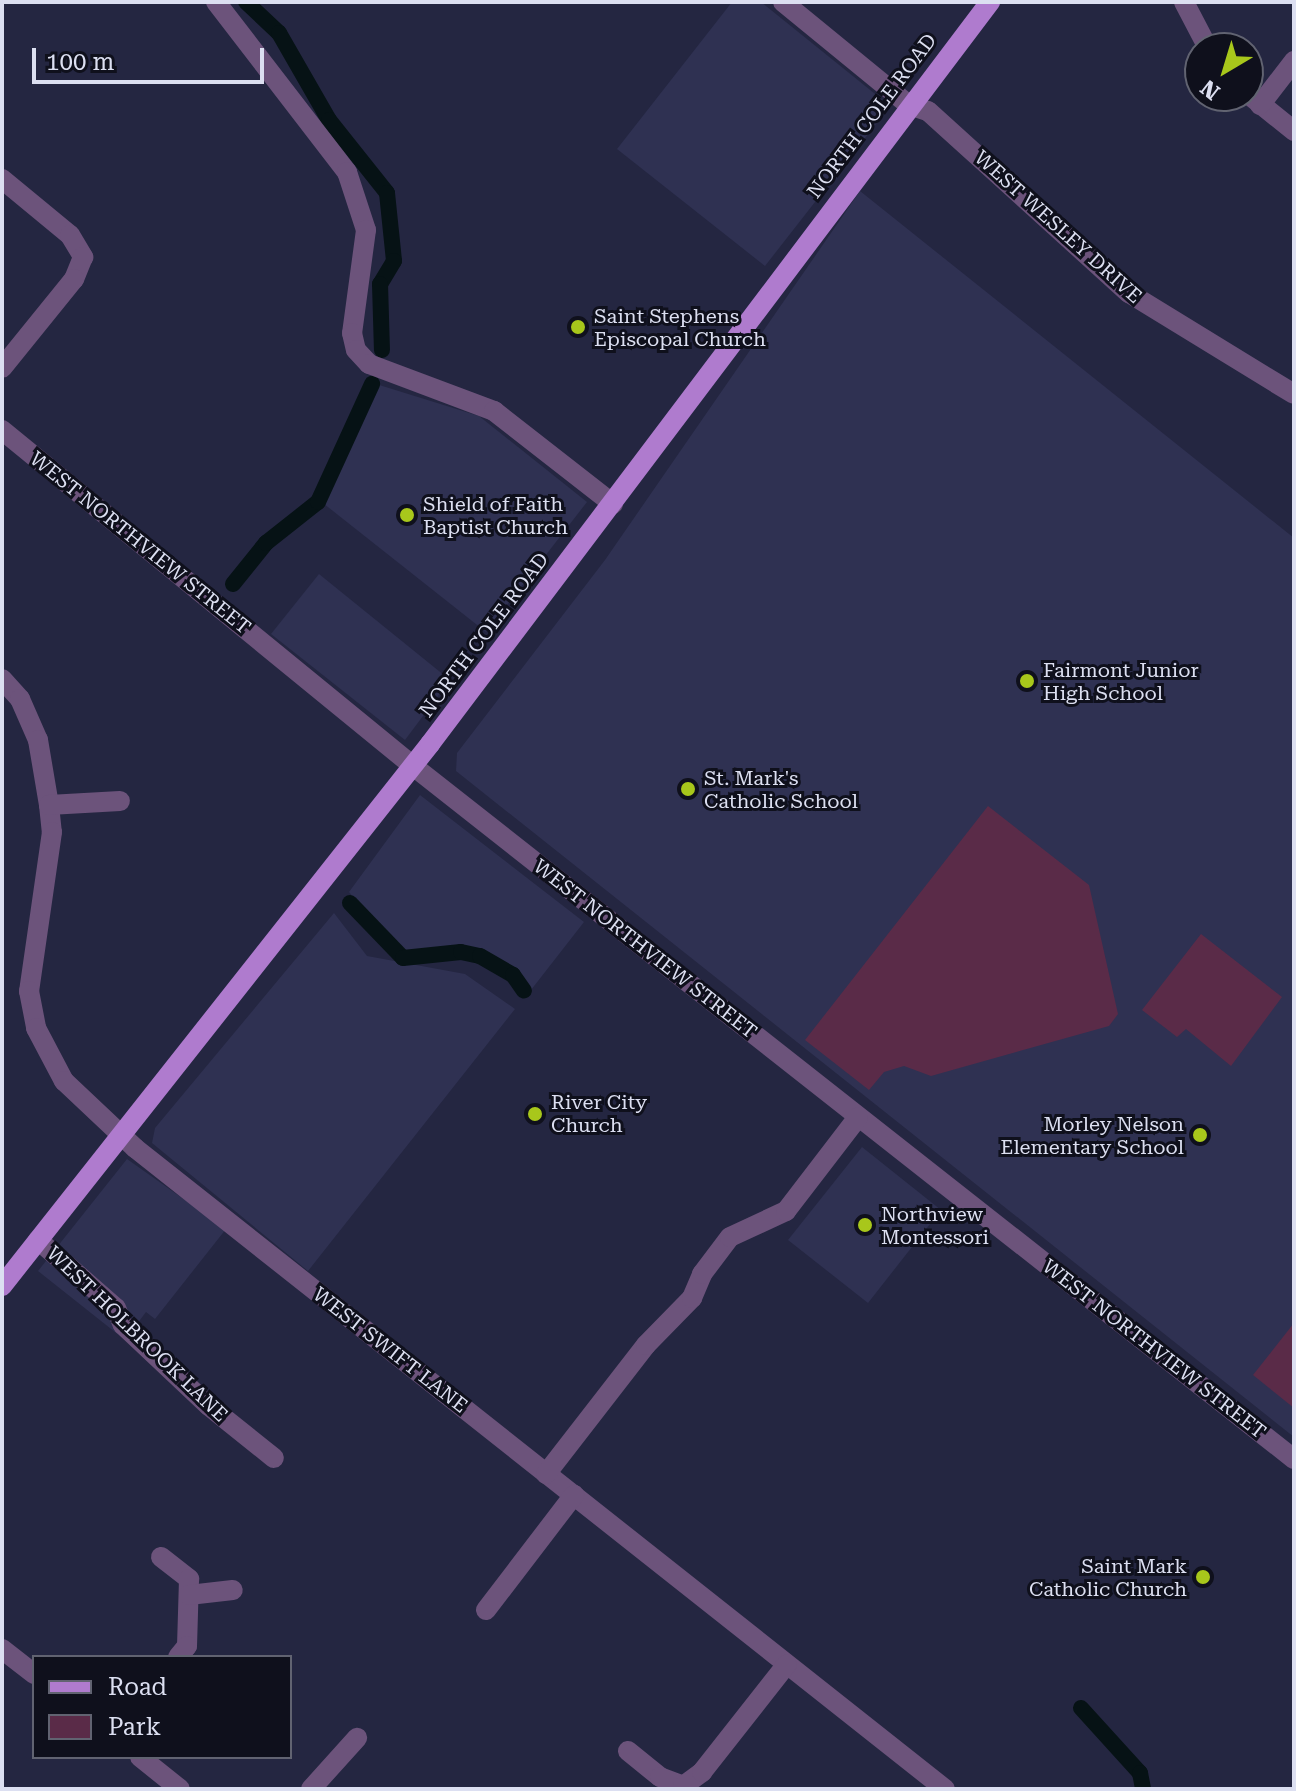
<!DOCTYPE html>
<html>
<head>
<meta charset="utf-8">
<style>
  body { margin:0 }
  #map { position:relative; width:1296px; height:1791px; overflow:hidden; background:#242641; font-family:"Roboto Serif",serif }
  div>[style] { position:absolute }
  .built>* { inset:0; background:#2f3152 }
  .green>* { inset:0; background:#5a2b48 }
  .canal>* { height:16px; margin:-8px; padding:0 8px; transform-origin:8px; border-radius:8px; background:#061215 }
  .minor>* { height:20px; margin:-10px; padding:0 10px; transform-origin:10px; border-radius:10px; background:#6c537b }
  .major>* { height:20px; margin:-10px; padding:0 10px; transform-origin:10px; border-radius:10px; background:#af7bce }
  .dots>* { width:22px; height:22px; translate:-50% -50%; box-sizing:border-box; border:4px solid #0f101c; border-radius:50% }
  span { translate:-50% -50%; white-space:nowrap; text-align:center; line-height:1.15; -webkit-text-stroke:6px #0f101c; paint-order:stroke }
  .street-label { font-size:20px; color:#dcdff1 }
  .poi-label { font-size:20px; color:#dcdff1 }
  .left { translate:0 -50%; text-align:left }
  .right { translate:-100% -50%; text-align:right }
  .frame { position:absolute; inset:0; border:4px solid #dcdff1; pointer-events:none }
  .legend { position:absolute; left:32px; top:1655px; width:260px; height:104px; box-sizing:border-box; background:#0f101c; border:2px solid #616371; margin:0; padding:10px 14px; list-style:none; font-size:24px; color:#dcdff1 }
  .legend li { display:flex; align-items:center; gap:16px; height:40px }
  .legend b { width:40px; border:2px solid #616371 }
  .north { position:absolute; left:1184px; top:32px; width:80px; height:80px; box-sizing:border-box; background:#0f101c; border:2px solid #616371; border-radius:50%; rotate:218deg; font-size:22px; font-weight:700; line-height:32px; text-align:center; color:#dcdff1 }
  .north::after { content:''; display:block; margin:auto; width:28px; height:36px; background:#a8c71b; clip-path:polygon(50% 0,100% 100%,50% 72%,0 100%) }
  .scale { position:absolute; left:32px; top:48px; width:232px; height:36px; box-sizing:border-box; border:4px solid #dcdff1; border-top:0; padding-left:10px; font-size:24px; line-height:28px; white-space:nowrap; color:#dcdff1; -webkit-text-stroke:6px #0f101c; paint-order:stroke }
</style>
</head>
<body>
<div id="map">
  <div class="built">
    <i style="clip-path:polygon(732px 2px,761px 2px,890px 106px,765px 266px,617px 149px)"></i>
    <i style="clip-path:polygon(860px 191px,1294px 538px,1294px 1437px,456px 771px,457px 753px,605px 560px)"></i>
    <i style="clip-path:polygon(376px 384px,479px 416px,587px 502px,486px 632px,314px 496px)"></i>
    <i style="clip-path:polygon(319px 574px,450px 680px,405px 740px,271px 634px)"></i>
    <i style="clip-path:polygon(420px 795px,584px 922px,531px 990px,518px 970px,463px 949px,399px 953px,349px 892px)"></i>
    <i style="clip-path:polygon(334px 913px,367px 956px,465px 974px,515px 1009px,308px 1271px,152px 1143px,155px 1128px)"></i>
    <i style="clip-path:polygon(862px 1147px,941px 1210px,868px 1303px,788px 1240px)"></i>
    <i style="clip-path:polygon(127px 1159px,226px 1229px,155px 1319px,146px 1312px,125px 1340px,38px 1271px)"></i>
  </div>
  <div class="green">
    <i style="clip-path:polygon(988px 806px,1089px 885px,1118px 1014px,1109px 1026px,931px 1076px,904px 1066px,884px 1072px,869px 1090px,805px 1040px)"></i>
    <i style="clip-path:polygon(1201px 934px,1282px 997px,1231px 1066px,1186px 1029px,1177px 1037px,1142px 1010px)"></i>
    <i style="clip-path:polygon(1294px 1323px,1294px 1408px,1253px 1375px)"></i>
  </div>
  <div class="canal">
    <i style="left:246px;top:2px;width:45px;rotate:43.2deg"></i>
    <i style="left:279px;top:33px;width:100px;rotate:60.1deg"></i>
    <i style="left:329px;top:120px;width:93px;rotate:51.5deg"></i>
    <i style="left:387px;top:193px;width:68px;rotate:84.1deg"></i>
    <i style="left:394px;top:261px;width:27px;rotate:121deg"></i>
    <i style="left:380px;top:284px;width:66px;rotate:88.3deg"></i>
    <i style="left:233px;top:584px;width:53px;rotate:-51.2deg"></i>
    <i style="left:266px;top:543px;width:66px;rotate:-38.3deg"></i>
    <i style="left:318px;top:502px;width:130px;rotate:-65.4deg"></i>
    <i style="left:350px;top:903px;width:76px;rotate:46.1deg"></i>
    <i style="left:403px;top:958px;width:58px;rotate:-5.9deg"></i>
    <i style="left:461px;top:952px;width:19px;rotate:12deg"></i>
    <i style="left:480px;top:956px;width:38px;rotate:30deg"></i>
    <i style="left:513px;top:975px;width:19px;rotate:55deg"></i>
    <i style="left:1081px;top:1708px;width:88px;rotate:47.8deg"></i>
    <i style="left:1140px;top:1773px;width:16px;rotate:79deg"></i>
  </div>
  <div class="minor">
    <i style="left:216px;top:2px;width:215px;rotate:52.4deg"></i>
    <i style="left:347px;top:172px;width:61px;rotate:71.9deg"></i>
    <i style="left:366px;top:230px;width:104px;rotate:97.7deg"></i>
    <i style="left:352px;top:333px;width:17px;rotate:77deg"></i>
    <i style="left:356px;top:350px;width:19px;rotate:47deg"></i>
    <i style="left:369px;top:364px;width:134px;rotate:20.6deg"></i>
    <i style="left:494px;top:411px;width:151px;rotate:38deg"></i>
    <i style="left:783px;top:2px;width:163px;rotate:39.3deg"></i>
    <i style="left:909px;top:105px;width:20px;rotate:18deg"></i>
    <i style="left:928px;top:111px;width:271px;rotate:42.2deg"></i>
    <i style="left:1129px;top:293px;width:193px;rotate:31.5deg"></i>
    <i style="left:1184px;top:2px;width:52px;rotate:62.4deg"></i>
    <i style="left:1248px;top:94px;width:59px;rotate:38.8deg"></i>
    <i style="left:1260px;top:105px;width:56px;rotate:-52.3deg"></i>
    <i style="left:2px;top:179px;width:88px;rotate:39.5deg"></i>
    <i style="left:70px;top:235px;width:26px;rotate:59deg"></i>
    <i style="left:83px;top:257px;width:24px;rotate:112deg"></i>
    <i style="left:74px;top:279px;width:114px;rotate:129deg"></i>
    <i style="left:2px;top:430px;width:531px;rotate:39.27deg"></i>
    <i style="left:413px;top:766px;width:1121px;rotate:38.19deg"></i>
    <i style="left:2px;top:679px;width:27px;rotate:48deg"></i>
    <i style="left:20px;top:699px;width:45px;rotate:66.3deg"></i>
    <i style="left:38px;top:740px;width:66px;rotate:80.4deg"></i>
    <i style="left:49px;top:805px;width:27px;rotate:84deg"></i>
    <i style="left:52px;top:832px;width:161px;rotate:98.2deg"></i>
    <i style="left:29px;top:991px;width:38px;rotate:79deg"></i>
    <i style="left:36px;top:1028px;width:60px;rotate:62.2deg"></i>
    <i style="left:64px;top:1081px;width:98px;rotate:43.3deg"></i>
    <i style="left:135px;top:1148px;width:1033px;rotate:38.36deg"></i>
    <i style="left:49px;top:805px;width:71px;rotate:-3.2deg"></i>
    <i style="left:38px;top:1240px;width:103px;rotate:41.1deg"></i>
    <i style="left:116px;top:1308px;width:18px;rotate:68deg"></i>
    <i style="left:123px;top:1325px;width:118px;rotate:43.3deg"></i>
    <i style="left:209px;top:1406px;width:83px;rotate:38.7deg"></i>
    <i style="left:546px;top:1474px;width:163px;rotate:-52.2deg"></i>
    <i style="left:646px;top:1345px;width:66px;rotate:-45.6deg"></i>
    <i style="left:692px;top:1298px;width:26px;rotate:-67deg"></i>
    <i style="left:702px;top:1274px;width:46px;rotate:-52.9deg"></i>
    <i style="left:730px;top:1237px;width:62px;rotate:-24.9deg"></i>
    <i style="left:786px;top:1211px;width:118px;rotate:-52.5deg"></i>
    <i style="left:161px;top:1557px;width:36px;rotate:38deg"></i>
    <i style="left:189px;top:1579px;width:67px;rotate:91.7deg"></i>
    <i style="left:187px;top:1646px;width:14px;rotate:129deg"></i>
    <i style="left:189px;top:1595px;width:44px;rotate:-6.5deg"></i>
    <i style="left:486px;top:1610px;width:145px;rotate:-52.6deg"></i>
    <i style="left:2px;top:1649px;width:41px;rotate:38deg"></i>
    <i style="left:628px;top:1751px;width:41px;rotate:39.1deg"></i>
    <i style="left:660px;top:1777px;width:25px;rotate:21deg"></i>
    <i style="left:683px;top:1786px;width:24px;rotate:-36deg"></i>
    <i style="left:702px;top:1772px;width:137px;rotate:-51.8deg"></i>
    <i style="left:140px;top:1757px;width:51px;rotate:38.7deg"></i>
    <i style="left:311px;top:1789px;width:69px;rotate:-48deg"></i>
  </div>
  <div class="major">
    <i style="left:2px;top:1286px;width:691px;rotate:-51.7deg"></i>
    <i style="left:430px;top:744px;width:930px;rotate:-52.96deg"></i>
  </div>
  <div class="dots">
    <i style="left:578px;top:327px;background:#a8c71b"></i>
    <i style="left:407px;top:515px;background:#a8c71b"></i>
    <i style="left:1027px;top:681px;background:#a8c71b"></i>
    <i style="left:688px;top:789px;background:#a8c71b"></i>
    <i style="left:535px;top:1114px;background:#a8c71b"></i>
    <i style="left:1200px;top:1135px;background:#a8c71b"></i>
    <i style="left:865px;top:1225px;background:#a8c71b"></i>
    <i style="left:1203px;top:1577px;background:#a8c71b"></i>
  </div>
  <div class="street-label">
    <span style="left:872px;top:116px;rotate:-53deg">NORTH COLE ROAD</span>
    <span style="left:1058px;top:227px;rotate:42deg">WEST WESLEY DRIVE</span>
    <span style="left:140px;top:543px;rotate:39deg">WEST NORTHVIEW STREET</span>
    <span style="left:484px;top:635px;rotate:-53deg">NORTH COLE ROAD</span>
    <span style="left:645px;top:949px;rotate:38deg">WEST NORTHVIEW STREET</span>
    <span style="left:137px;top:1334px;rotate:44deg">WEST HOLBROOK LANE</span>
    <span style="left:1154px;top:1349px;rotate:38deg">WEST NORTHVIEW STREET</span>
    <span style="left:390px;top:1350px;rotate:38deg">WEST SWIFT LANE</span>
  </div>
  <div class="poi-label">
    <span class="left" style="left:594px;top:328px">Saint Stephens<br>Episcopal Church</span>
    <span class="left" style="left:423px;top:516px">Shield of Faith<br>Baptist Church</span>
    <span class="left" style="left:1043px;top:682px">Fairmont Junior<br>High School</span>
    <span class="left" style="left:704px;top:790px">St. Mark's<br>Catholic School</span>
    <span class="left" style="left:551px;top:1114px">River City<br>Church</span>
    <span class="right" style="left:1184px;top:1136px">Morley Nelson<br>Elementary School</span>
    <span class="left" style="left:881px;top:1226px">Northview<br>Montessori</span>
    <span class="right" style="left:1187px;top:1578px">Saint Mark<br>Catholic Church</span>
  </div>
  <div class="frame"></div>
  <ul class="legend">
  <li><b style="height:10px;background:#af7bce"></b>Road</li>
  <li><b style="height:22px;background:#5a2b48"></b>Park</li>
  </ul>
  <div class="north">N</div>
  <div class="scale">100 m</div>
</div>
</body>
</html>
